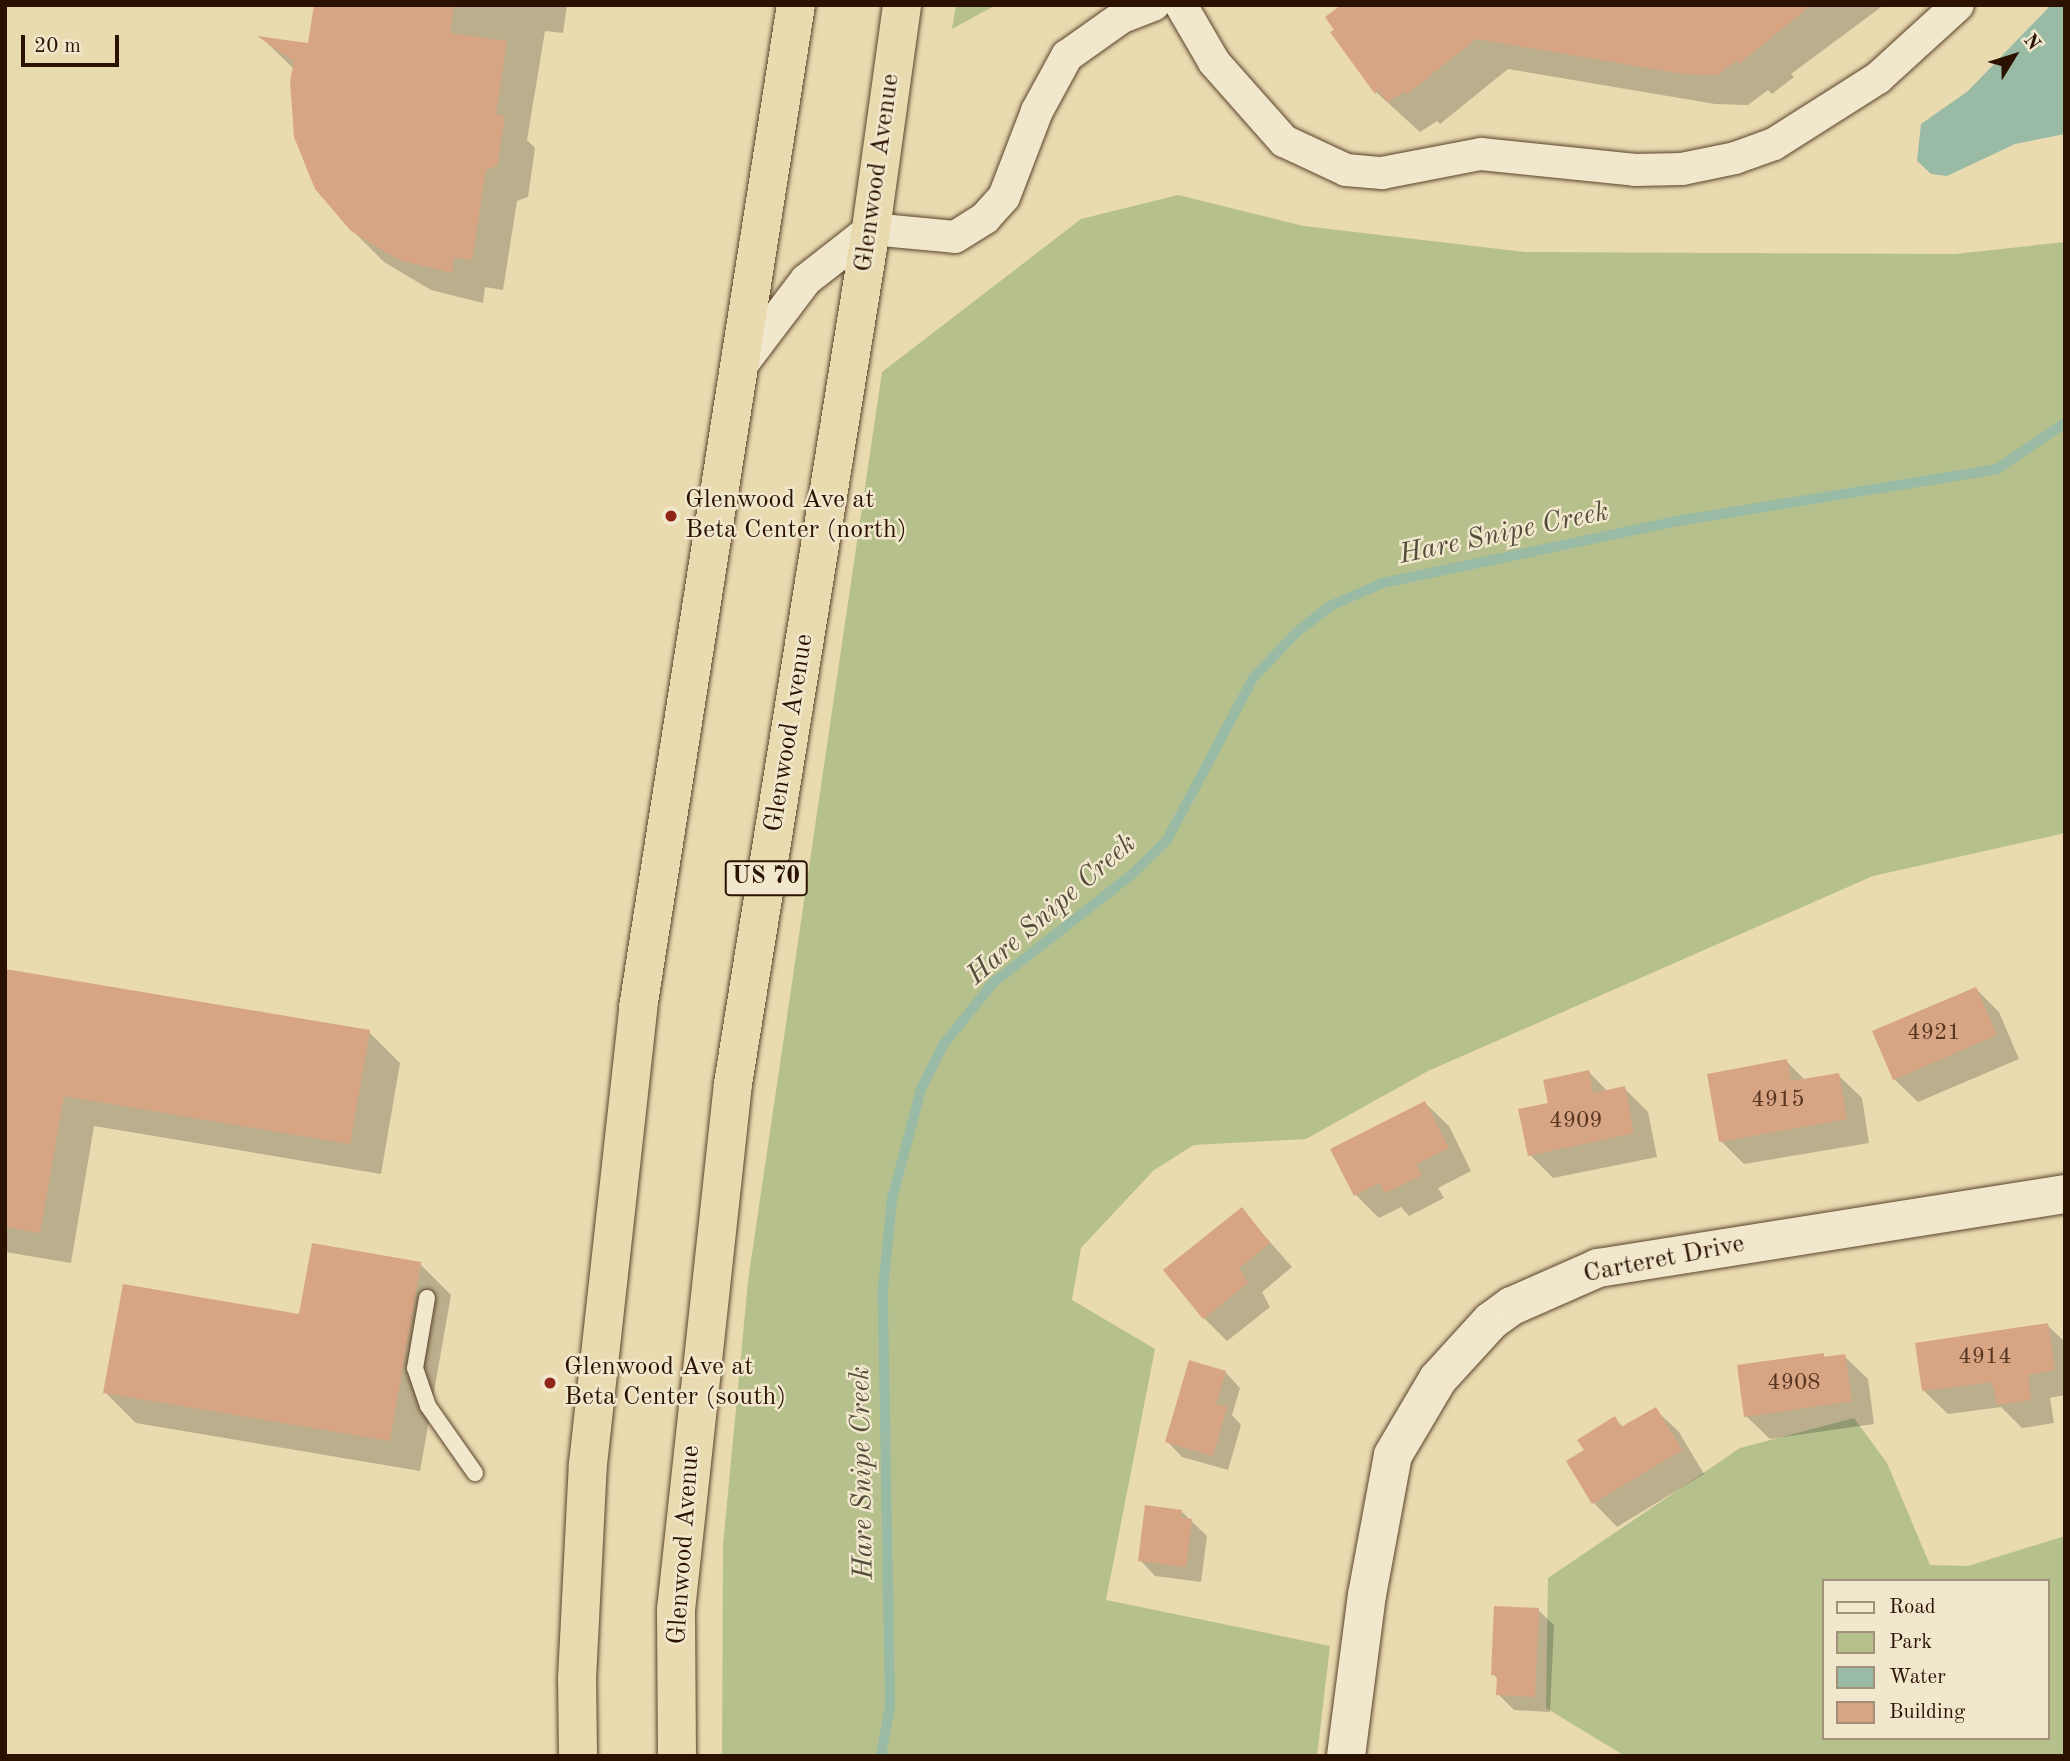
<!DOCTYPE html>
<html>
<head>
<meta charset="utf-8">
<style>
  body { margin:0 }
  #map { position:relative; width:2070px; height:1761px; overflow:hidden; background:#eadab0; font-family:"Old Standard TT",serif }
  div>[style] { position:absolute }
  .green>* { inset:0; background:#b5c08d }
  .water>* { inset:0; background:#99bba5 }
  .shadow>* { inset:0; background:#0003 }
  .stream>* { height:10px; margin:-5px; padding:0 5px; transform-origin:5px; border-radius:5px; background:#99bba5 }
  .building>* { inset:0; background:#d7a584 }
  .roads { filter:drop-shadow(0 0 2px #5b432c) drop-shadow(0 0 2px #5b432c) }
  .lane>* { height:16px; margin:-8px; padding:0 8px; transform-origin:8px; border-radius:8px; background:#f1e7cc }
  .street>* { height:32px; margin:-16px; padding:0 16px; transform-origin:16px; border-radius:16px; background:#f1e7cc }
  .secondary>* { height:38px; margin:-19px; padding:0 19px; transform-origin:19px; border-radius:19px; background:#f1e7cc }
  .highway>* { height:38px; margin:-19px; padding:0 19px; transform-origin:19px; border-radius:19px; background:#eadab0 }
  .dots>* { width:19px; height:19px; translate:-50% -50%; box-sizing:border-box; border:4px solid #f1e7cc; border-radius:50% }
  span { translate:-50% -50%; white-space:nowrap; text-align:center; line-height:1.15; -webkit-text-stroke:5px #f1e7cc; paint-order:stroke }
  .number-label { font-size:23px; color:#563621 }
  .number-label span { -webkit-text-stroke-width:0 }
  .shield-label span { padding:2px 5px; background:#f1e7cc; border:2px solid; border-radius:5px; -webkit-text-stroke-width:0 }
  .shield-label { font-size:24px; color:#2b1100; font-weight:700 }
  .street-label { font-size:26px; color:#2b1100 }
  .poi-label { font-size:26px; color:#2b1100 }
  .left { translate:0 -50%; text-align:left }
  .water-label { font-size:28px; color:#524c3a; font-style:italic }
  .frame { position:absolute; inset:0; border:7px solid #2b1100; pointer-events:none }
  .legend { position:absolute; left:1822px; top:1579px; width:228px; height:161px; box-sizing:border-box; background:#f1e7cc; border:2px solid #a2917a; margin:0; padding:9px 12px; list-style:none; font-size:21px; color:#2b1100 }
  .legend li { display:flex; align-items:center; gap:14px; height:35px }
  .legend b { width:35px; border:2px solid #a2917a }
  .north { position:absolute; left:1979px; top:21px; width:70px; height:70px; -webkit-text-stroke:5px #f1e7cc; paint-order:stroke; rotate:52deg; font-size:19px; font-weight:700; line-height:28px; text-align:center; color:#2b1100 }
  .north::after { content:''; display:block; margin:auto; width:24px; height:32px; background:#2b1100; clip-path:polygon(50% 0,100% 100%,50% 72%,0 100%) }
  .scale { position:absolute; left:21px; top:35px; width:98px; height:32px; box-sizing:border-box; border:4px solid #2b1100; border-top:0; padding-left:9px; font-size:21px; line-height:24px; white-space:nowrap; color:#2b1100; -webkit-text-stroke:5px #f1e7cc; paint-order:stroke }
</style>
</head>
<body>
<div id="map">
  <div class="green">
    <i style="clip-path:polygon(956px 5px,996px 5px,952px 29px)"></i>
    <i style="clip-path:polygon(1178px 195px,1304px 226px,1525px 252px,1955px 254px,2065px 242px,2065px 833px,1873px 876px,1428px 1071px,1306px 1139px,1194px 1145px,1154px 1170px,1081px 1248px,1072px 1300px,1155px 1349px,1106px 1600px,1330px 1646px,1317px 1756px,722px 1756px,723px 1546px,748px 1281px,882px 372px,1081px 219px)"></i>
    <i style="clip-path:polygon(evenodd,1854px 1418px,1887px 1463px,1930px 1565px,1968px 1566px,2065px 1536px,2065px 1756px,1625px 1756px,1546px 1708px,1548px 1578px,1740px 1448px,1854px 1418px,1823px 1581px,2047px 1581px,2047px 1738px,1823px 1738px,1823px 1581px)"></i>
  </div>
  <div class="water">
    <i style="clip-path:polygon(2051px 5px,2065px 5px,2065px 134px,2015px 144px,1947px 176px,1931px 174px,1917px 161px,1921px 124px,1968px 91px)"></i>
  </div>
  <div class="shadow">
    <i style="clip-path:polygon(315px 5px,567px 5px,563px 33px,545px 31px,527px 140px,535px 148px,528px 197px,517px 201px,503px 290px,485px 287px,483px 303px,431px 290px,384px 262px,352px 230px,294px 69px,262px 38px,309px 45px)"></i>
    <i style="clip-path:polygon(1343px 5px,1884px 5px,1791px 74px,1794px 77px,1772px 94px,1768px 90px,1748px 105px,1715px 104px,1508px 69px,1440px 124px,1437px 121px,1420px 132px,1376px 92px,1337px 30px)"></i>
    <i style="clip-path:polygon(5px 970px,369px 1032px,400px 1063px,381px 1174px,94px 1126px,71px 1263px,5px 1252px)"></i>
    <i style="clip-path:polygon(1976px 989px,1999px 1012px,2019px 1059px,1918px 1102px,1894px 1079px)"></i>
    <i style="clip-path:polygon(1786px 1061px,1805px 1080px,1838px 1075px,1862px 1098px,1869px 1143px,1744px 1164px,1721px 1141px)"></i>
    <i style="clip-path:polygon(1588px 1071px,1608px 1092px,1624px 1088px,1648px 1112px,1657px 1157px,1553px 1178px,1530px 1155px)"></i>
    <i style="clip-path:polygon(1425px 1103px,1449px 1126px,1471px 1171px,1438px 1188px,1444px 1198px,1409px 1216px,1401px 1207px,1379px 1218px,1356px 1195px)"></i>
    <i style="clip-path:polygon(1242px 1210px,1292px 1267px,1262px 1292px,1270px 1307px,1227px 1341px,1204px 1318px)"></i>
    <i style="clip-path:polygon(420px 1264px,451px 1295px,420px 1471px,136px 1423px,105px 1392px)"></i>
    <i style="clip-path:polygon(2047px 1325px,2065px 1342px,2065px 1395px,2050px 1398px,2054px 1423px,2022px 1428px,2001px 1407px,1948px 1414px,1924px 1391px)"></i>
    <i style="clip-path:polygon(1823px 1355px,1827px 1359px,1844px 1356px,1868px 1379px,1874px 1424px,1770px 1439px,1746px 1416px)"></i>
    <i style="clip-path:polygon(1225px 1372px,1240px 1388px,1232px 1415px,1241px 1425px,1228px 1470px,1182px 1457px,1167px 1441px)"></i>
    <i style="clip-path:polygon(1655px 1409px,1679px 1432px,1704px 1474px,1617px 1527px,1594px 1503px,1568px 1461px,1586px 1451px,1614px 1418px,1624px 1428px)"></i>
    <i style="clip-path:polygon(1182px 1512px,1207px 1536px,1201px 1582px,1155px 1576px,1140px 1560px)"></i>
    <i style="clip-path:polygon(1538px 1610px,1554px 1625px,1550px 1712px,1514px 1710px,1498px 1694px,1499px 1680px,1493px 1674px)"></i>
  </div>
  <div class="stream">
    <i style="left:881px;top:1756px;width:51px;rotate:-79.8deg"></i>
    <i style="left:890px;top:1706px;width:417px;rotate:-91deg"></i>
    <i style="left:883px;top:1289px;width:90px;rotate:-84.3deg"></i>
    <i style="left:892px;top:1199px;width:114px;rotate:-75.2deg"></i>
    <i style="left:921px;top:1089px;width:49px;rotate:-63.4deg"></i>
    <i style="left:943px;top:1045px;width:80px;rotate:-51.1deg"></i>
    <i style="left:993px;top:983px;width:174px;rotate:-38deg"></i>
    <i style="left:1130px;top:876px;width:52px;rotate:-44.2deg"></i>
    <i style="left:1167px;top:840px;width:183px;rotate:-62deg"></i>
    <i style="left:1253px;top:678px;width:64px;rotate:-46.3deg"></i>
    <i style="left:1297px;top:632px;width:42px;rotate:-38.2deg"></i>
    <i style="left:1330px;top:606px;width:58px;rotate:-23.5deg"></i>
    <i style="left:1383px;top:583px;width:300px;rotate:-11.9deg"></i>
    <i style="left:1677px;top:521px;width:324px;rotate:-9.2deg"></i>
    <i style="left:1997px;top:469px;width:82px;rotate:-34.1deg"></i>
  </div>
  <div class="building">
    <i style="clip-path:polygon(314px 5px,454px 5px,450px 33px,507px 41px,496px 114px,505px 116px,497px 166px,486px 170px,472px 260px,454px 257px,452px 273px,399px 260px,351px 231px,315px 189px,294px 137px,290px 81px,294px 61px,257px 36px,308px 43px)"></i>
    <i style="clip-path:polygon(1341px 5px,1811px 5px,1739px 64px,1737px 60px,1717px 75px,1683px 74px,1476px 39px,1407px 94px,1405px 91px,1388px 102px,1378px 90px,1375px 94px,1330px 32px,1334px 30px,1325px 17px)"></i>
    <i style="clip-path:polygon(5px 969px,370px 1030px,350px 1144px,64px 1096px,40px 1233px,5px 1227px)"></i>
    <i style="clip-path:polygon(1976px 987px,1997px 1035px,1893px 1080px,1872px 1031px)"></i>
    <i style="clip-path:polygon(1787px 1059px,1791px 1081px,1839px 1073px,1847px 1119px,1719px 1142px,1707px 1074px)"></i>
    <i style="clip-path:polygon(1589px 1070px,1593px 1093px,1625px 1086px,1634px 1133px,1528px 1156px,1518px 1109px,1548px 1103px,1543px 1080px)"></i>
    <i style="clip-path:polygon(1425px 1101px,1449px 1148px,1416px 1164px,1422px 1175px,1385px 1193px,1379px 1183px,1354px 1196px,1330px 1149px)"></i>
    <i style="clip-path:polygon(1242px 1207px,1270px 1243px,1239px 1268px,1248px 1283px,1203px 1319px,1163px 1270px)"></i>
    <i style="clip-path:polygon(312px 1243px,421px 1262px,390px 1441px,103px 1393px,123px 1284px,299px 1314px)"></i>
    <i style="clip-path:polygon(2048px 1323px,2055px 1370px,2028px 1375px,2031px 1400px,1997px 1405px,1992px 1382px,1922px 1391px,1915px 1343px)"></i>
    <i style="clip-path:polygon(1824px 1353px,1824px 1357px,1845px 1354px,1852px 1401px,1744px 1417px,1737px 1365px)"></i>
    <i style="clip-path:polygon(1189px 1360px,1226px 1371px,1216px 1404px,1227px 1407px,1213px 1456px,1165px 1442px)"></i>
    <i style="clip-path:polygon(1656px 1407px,1682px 1450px,1592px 1504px,1566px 1461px,1584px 1450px,1577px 1440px,1615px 1416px,1621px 1427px)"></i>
    <i style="clip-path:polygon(1145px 1505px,1182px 1510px,1181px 1518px,1192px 1519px,1186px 1567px,1138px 1561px)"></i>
    <i style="clip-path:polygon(1494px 1606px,1539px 1608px,1535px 1697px,1496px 1695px,1497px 1675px,1491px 1675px)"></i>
  </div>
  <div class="roads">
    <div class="lane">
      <i style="left:427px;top:1298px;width:71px;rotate:99.7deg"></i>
      <i style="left:415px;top:1368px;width:40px;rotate:71.1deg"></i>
      <i style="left:428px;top:1406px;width:82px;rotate:55deg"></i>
    </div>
    <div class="street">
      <i style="left:1181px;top:5px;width:66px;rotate:59.9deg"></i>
      <i style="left:1214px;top:62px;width:106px;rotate:48.5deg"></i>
      <i style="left:1284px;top:141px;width:68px;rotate:25.1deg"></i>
      <i style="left:1346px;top:170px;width:36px;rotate:5deg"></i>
      <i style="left:1382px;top:173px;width:101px;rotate:-10.9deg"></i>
      <i style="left:1481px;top:154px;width:155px;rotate:5.9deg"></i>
      <i style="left:1635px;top:170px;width:47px;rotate:-1.2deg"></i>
      <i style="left:1682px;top:169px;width:54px;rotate:-11.7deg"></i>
      <i style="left:1735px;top:158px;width:41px;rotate:-19.7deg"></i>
      <i style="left:1774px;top:144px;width:123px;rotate:-32.4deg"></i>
      <i style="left:1878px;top:78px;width:108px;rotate:-42.4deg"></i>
      <i style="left:740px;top:367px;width:109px;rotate:-52.8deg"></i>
      <i style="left:806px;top:280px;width:83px;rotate:-38.1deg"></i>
      <i style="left:871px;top:229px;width:84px;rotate:5.4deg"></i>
      <i style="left:955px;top:237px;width:36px;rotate:-32deg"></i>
      <i style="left:985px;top:218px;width:28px;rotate:-48deg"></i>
      <i style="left:1004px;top:197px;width:92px;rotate:-69deg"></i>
      <i style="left:1037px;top:111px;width:63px;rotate:-61.4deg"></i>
      <i style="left:1067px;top:56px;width:67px;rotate:-35.3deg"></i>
      <i style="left:1122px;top:17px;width:34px;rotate:-21deg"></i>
    </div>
    <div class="secondary">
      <i style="left:1346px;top:1756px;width:162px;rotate:-82.6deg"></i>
      <i style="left:1367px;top:1595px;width:142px;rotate:-79.5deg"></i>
      <i style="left:1393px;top:1455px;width:88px;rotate:-59.4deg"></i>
      <i style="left:1438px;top:1379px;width:79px;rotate:-47.6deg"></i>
      <i style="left:1491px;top:1321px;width:26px;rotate:-36deg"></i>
      <i style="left:1512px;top:1306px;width:94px;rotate:-23.8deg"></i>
      <i style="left:1598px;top:1268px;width:473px;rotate:-9deg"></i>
    </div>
    <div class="highway">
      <i style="left:578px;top:1756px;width:77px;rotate:-90.7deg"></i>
      <i style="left:577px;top:1679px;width:215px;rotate:-87.1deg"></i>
      <i style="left:588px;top:1464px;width:459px;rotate:-83.7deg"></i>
      <i style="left:638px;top:1008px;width:1015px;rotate:-81.05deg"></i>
      <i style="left:677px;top:1756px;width:146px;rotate:-90.4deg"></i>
      <i style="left:676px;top:1610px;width:529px;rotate:-83.82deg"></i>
      <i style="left:733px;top:1084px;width:866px;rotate:-80.83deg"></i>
      <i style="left:871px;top:229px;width:226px;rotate:-82.1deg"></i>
    </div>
  </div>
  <div class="dots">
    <i style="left:671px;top:516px;background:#8f2418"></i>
    <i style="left:550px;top:1383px;background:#8f2418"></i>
  </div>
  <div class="number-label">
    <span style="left:1934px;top:1033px">4921</span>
    <span style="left:1778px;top:1100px">4915</span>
    <span style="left:1576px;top:1121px">4909</span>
    <span style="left:1985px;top:1357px">4914</span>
    <span style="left:1794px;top:1383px">4908</span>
  </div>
  <div class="shield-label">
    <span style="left:766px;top:878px">US 70</span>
  </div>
  <div class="street-label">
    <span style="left:878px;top:173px;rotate:-82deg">Glenwood Avenue</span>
    <span style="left:790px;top:733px;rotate:-81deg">Glenwood Avenue</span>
    <span style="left:1664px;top:1260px;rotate:-11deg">Carteret Drive</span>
    <span style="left:685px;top:1545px;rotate:-86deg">Glenwood Avenue</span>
  </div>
  <div class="poi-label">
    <span class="left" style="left:685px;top:516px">Glenwood Ave at<br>Beta Center (north)</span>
    <span class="left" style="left:564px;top:1383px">Glenwood Ave at<br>Beta Center (south)</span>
  </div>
  <div class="water-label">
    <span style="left:1504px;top:534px;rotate:-12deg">Hare Snipe Creek</span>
    <span style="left:1052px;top:910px;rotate:-41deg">Hare Snipe Creek</span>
    <span style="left:863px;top:1473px;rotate:-91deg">Hare Snipe Creek</span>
  </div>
  <div class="frame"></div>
  <ul class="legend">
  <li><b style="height:9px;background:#f1e7cc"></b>Road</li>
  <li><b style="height:19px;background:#b5c08d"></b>Park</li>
  <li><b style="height:19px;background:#99bba5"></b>Water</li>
  <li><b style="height:19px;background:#d7a584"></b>Building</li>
  </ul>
  <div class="north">N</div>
  <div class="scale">20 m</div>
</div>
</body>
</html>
